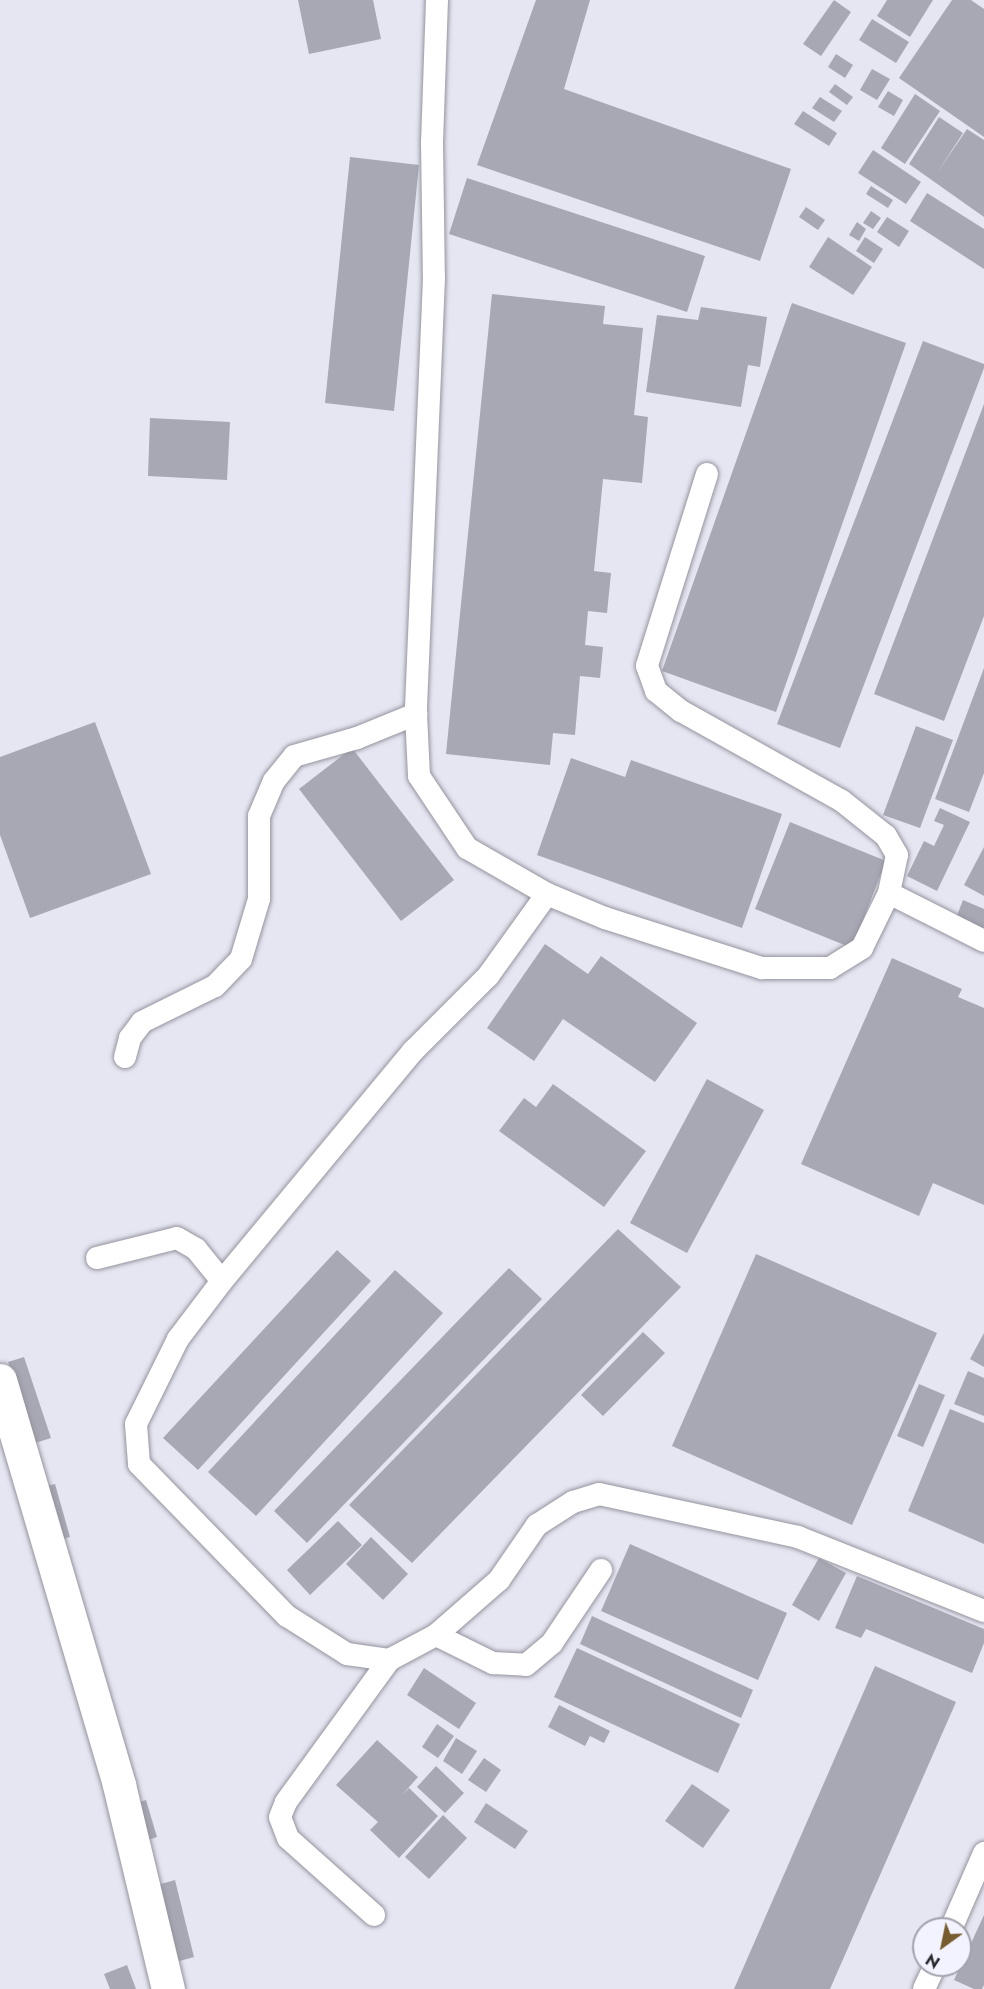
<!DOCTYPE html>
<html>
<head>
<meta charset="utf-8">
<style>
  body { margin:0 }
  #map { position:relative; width:984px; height:1989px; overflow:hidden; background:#e6e6f2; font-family:Jost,sans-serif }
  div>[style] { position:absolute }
  .building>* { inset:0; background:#a7a8b3 }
  .roads { filter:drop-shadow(0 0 2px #94949f) drop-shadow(0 0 2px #94949f) }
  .lane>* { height:22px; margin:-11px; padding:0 11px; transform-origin:11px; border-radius:11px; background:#fff }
  .street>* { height:33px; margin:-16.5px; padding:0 16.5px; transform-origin:16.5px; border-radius:16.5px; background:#fff }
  span { translate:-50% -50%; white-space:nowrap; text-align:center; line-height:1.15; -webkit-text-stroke:6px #f3f3ff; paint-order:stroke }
  .north { position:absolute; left:912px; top:1917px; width:60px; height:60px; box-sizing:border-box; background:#f3f3ff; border:2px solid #a2a2ab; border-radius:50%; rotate:213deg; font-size:16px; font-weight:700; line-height:24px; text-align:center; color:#28282d }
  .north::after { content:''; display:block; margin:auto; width:21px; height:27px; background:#775c2f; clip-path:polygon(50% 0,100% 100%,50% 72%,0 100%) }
</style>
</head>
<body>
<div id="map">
  <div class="building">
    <i style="clip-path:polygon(298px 0,373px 0,381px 39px,309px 54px)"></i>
    <i style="clip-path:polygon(536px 0,590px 0,564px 89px,791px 169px,760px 261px,477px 165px)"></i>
    <i style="clip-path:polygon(834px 0,851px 12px,821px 56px,803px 44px)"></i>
    <i style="clip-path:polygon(887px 0,933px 0,910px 37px,877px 16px)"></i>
    <i style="clip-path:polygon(952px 0,971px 0,984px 9px,984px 137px,899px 78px)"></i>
    <i style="clip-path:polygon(872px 19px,909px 42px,896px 63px,859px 40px)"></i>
    <i style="clip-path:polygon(836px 54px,853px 65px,845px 78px,828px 67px)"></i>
    <i style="clip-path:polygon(872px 69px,890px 79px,877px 100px,860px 90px)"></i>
    <i style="clip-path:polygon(835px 84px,853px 97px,847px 105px,829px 92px)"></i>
    <i style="clip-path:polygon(888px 91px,903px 100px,894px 116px,878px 107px)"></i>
    <i style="clip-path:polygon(915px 94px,940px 111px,905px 164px,881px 148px)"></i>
    <i style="clip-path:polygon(820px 97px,842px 111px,834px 122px,812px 108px)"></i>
    <i style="clip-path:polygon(803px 111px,837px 133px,829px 146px,794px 124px)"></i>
    <i style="clip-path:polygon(939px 117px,963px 133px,937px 173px,967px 129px,984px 140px,984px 217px,909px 164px)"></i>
    <i style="clip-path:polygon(873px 150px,921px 182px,906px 204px,858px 173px)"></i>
    <i style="clip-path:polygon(350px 157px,419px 165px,394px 411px,325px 403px)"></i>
    <i style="clip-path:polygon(467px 178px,705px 256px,687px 312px,449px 234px)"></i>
    <i style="clip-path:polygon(871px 186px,893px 200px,888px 208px,866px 194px)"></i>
    <i style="clip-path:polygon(927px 193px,984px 229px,984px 269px,910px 221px)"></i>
    <i style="clip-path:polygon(806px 207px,825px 220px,818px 230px,799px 217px)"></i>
    <i style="clip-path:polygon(871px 211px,881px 218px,873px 229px,863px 223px)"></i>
    <i style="clip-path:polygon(887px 217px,909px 231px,899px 247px,877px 232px)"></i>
    <i style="clip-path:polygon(857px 222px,866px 229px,859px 241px,849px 235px)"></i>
    <i style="clip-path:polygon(828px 237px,872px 267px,853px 295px,809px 267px)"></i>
    <i style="clip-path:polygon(865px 237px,883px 249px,874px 263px,856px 251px)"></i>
    <i style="clip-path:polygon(492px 294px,605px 306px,603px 324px,643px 328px,634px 415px,648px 417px,642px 483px,603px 479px,594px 571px,611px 573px,607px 613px,588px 611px,585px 645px,603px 647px,600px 678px,580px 676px,575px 735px,553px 733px,550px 765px,446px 754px)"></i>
    <i style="clip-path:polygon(792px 303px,906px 343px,776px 712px,662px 671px)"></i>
    <i style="clip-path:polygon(701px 307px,767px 317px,760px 367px,748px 365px,741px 407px,646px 392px,657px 315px,698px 320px)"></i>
    <i style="clip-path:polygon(923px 341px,984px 364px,984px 368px,840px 748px,777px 724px)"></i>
    <i style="clip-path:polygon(984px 404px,984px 616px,944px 721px,874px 694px)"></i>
    <i style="clip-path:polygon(150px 418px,230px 422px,227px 480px,148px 476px)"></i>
    <i style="clip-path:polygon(984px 668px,984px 773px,969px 812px,935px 799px)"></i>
    <i style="clip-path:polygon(95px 722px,151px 874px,30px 918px,0 835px,0 757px)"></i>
    <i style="clip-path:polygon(916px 726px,953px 740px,920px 828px,883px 815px)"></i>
    <i style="clip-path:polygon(352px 748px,454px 880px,401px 921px,299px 789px)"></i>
    <i style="clip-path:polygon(571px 758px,625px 777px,631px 760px,782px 814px,742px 928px,537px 855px)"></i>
    <i style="clip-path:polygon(940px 808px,970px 822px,937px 891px,907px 876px,924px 841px,934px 846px,944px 825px,934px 821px)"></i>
    <i style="clip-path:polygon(790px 822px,886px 861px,852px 948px,755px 909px)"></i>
    <i style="clip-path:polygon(984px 847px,984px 896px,964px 885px)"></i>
    <i style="clip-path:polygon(963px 900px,984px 909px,984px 929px,956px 918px)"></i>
    <i style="clip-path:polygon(545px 944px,588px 974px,601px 956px,697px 1023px,655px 1082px,563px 1019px,534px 1061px,487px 1028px)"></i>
    <i style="clip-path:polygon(892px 958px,962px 989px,958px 997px,984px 1008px,984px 1205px,933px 1183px,919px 1216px,801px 1164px)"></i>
    <i style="clip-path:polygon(707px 1079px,764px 1110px,687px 1253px,630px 1223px)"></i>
    <i style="clip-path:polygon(553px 1084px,646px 1151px,604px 1207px,499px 1131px,524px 1098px,536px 1107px)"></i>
    <i style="clip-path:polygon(618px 1229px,681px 1287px,412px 1563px,349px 1505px)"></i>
    <i style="clip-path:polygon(337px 1250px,371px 1281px,198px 1470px,163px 1438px)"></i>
    <i style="clip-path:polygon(756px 1254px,937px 1333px,852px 1525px,672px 1446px)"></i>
    <i style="clip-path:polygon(509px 1268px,542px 1299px,307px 1543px,274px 1511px)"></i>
    <i style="clip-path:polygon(395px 1270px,443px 1313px,256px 1516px,208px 1472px)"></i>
    <i style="clip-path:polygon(643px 1332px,665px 1353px,603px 1416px,581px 1395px)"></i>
    <i style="clip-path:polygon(984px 1333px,984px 1367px,970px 1359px)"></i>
    <i style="clip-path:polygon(24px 1357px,51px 1438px,35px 1443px,8px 1362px)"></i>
    <i style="clip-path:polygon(968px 1371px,984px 1378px,984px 1416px,954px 1404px)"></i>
    <i style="clip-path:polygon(919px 1384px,945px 1395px,923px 1447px,897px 1436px)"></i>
    <i style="clip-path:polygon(950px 1409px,984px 1423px,984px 1544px,908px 1511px)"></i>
    <i style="clip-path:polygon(55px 1484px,70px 1537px,56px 1541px,41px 1487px)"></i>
    <i style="clip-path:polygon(338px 1521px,362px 1545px,310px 1595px,287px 1570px)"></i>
    <i style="clip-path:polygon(371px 1537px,408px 1574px,383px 1600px,346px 1564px)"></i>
    <i style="clip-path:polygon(630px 1544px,787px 1613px,758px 1680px,601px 1611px)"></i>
    <i style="clip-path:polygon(819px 1558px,846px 1573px,819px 1621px,792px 1605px)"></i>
    <i style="clip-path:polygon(857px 1576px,984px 1629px,984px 1643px,972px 1673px,866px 1629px,861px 1638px,835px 1628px)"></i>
    <i style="clip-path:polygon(592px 1616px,753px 1690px,741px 1718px,580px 1644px)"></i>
    <i style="clip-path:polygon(577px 1648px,740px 1724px,718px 1773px,554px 1697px)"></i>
    <i style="clip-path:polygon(875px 1666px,956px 1702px,830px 1989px,734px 1989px)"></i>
    <i style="clip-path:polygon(424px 1668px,476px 1703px,459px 1729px,407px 1695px)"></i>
    <i style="clip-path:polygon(559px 1705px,610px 1731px,604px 1743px,590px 1736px,585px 1746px,548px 1727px)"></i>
    <i style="clip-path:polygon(437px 1724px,454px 1736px,438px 1758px,422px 1747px)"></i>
    <i style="clip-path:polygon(456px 1738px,477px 1751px,462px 1774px,443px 1761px)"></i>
    <i style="clip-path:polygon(377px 1740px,418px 1777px,402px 1795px,409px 1788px,438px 1816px,399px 1858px,370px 1830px,378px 1822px,336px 1785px)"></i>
    <i style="clip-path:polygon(484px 1758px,501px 1770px,486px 1792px,468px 1780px)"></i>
    <i style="clip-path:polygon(436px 1766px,464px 1793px,445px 1813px,417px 1787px)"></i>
    <i style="clip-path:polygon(692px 1784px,730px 1810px,703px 1848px,665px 1821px)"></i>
    <i style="clip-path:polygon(146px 1800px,157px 1837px,145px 1841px,133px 1804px)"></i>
    <i style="clip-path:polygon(486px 1803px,528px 1831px,515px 1849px,474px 1822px)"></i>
    <i style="clip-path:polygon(443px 1815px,467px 1838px,429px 1879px,405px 1857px)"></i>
    <i style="clip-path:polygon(175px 1880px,194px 1957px,176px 1962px,157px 1885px)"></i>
    <i style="clip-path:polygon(984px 1915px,984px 1985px,982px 1989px,974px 1989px,954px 1980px)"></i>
    <i style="clip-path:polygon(127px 1965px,136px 1989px,110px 1989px,104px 1974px)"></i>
  </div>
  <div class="roads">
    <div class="lane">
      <i style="left:437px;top:0;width:142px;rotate:92deg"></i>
      <i style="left:432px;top:142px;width:136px;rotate:89.2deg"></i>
      <i style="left:434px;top:278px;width:436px;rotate:92.4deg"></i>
      <i style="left:416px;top:714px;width:62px;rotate:87.2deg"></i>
      <i style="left:419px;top:776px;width:87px;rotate:56.3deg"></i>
      <i style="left:467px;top:848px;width:92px;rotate:29.9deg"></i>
      <i style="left:547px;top:894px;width:63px;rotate:22.5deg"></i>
      <i style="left:605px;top:918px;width:165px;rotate:17.7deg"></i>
      <i style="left:762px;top:968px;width:68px"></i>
      <i style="left:830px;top:968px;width:38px;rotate:-32deg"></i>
      <i style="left:862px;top:948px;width:61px;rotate:-63.9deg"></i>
      <i style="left:889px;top:893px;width:106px;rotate:26.8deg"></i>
      <i style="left:707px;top:474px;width:201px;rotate:107.4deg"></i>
      <i style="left:647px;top:666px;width:27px;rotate:70deg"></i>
      <i style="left:656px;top:691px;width:32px;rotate:39deg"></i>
      <i style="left:681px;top:711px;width:184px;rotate:29.2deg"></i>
      <i style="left:842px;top:801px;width:56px;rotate:38.5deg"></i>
      <i style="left:886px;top:836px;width:22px;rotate:60deg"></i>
      <i style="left:897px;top:855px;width:39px;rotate:102deg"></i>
      <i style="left:547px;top:894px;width:101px;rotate:125.7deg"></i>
      <i style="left:488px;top:976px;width:106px;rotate:135deg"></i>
      <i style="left:413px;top:1051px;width:299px;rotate:129.7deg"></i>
      <i style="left:222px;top:1281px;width:73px;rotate:127.2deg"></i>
      <i style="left:178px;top:1339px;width:95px;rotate:116.3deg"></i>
      <i style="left:136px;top:1424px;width:40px;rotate:85.7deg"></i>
      <i style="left:139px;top:1464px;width:212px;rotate:45.8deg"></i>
      <i style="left:287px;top:1616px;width:71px;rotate:32.3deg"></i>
      <i style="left:347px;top:1654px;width:42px;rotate:8.1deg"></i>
      <i style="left:389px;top:1660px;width:53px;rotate:-28deg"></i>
      <i style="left:436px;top:1635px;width:84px;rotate:-41.1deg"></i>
      <i style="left:499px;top:1580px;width:67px;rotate:-55.4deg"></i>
      <i style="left:537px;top:1525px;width:43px;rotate:-32.6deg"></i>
      <i style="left:573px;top:1502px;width:27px;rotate:-17deg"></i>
      <i style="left:599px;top:1494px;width:204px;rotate:12.2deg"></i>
      <i style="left:798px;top:1537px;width:200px;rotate:21.7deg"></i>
      <i style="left:125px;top:1057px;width:20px;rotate:-75deg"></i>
      <i style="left:130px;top:1038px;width:20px;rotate:-53deg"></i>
      <i style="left:142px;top:1022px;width:81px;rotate:-26.3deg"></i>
      <i style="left:215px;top:986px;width:37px;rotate:-46deg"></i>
      <i style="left:241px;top:959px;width:63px;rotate:-73.3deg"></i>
      <i style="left:259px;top:899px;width:83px;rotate:-90deg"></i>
      <i style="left:259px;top:816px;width:38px;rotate:-67deg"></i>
      <i style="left:274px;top:781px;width:32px;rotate:-51deg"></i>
      <i style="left:294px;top:756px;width:66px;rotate:-15.9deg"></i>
      <i style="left:357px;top:738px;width:64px;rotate:-22.1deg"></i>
      <i style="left:97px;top:1258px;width:82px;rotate:-14deg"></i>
      <i style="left:177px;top:1238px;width:22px;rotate:30deg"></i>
      <i style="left:196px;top:1249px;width:41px;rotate:50.9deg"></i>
      <i style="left:436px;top:1635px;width:64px;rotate:26.2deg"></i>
      <i style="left:493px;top:1663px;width:33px;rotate:3deg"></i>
      <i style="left:526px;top:1665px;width:34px;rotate:-40deg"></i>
      <i style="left:552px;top:1643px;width:88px;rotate:-56.1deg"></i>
      <i style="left:374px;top:1915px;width:115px;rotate:-138.2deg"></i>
      <i style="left:288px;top:1838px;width:22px;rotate:-111deg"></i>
      <i style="left:280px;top:1817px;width:16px;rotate:-68deg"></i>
      <i style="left:286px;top:1802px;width:175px;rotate:-54deg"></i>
      <i style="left:951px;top:1929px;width:83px;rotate:-66.5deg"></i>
      <i style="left:924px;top:1989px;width:26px;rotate:-65deg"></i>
    </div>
    <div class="street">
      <i style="left:0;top:1380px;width:422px;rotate:73.6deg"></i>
      <i style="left:119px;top:1785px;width:210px;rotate:76.5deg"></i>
    </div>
  </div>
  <div class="north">N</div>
</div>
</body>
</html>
